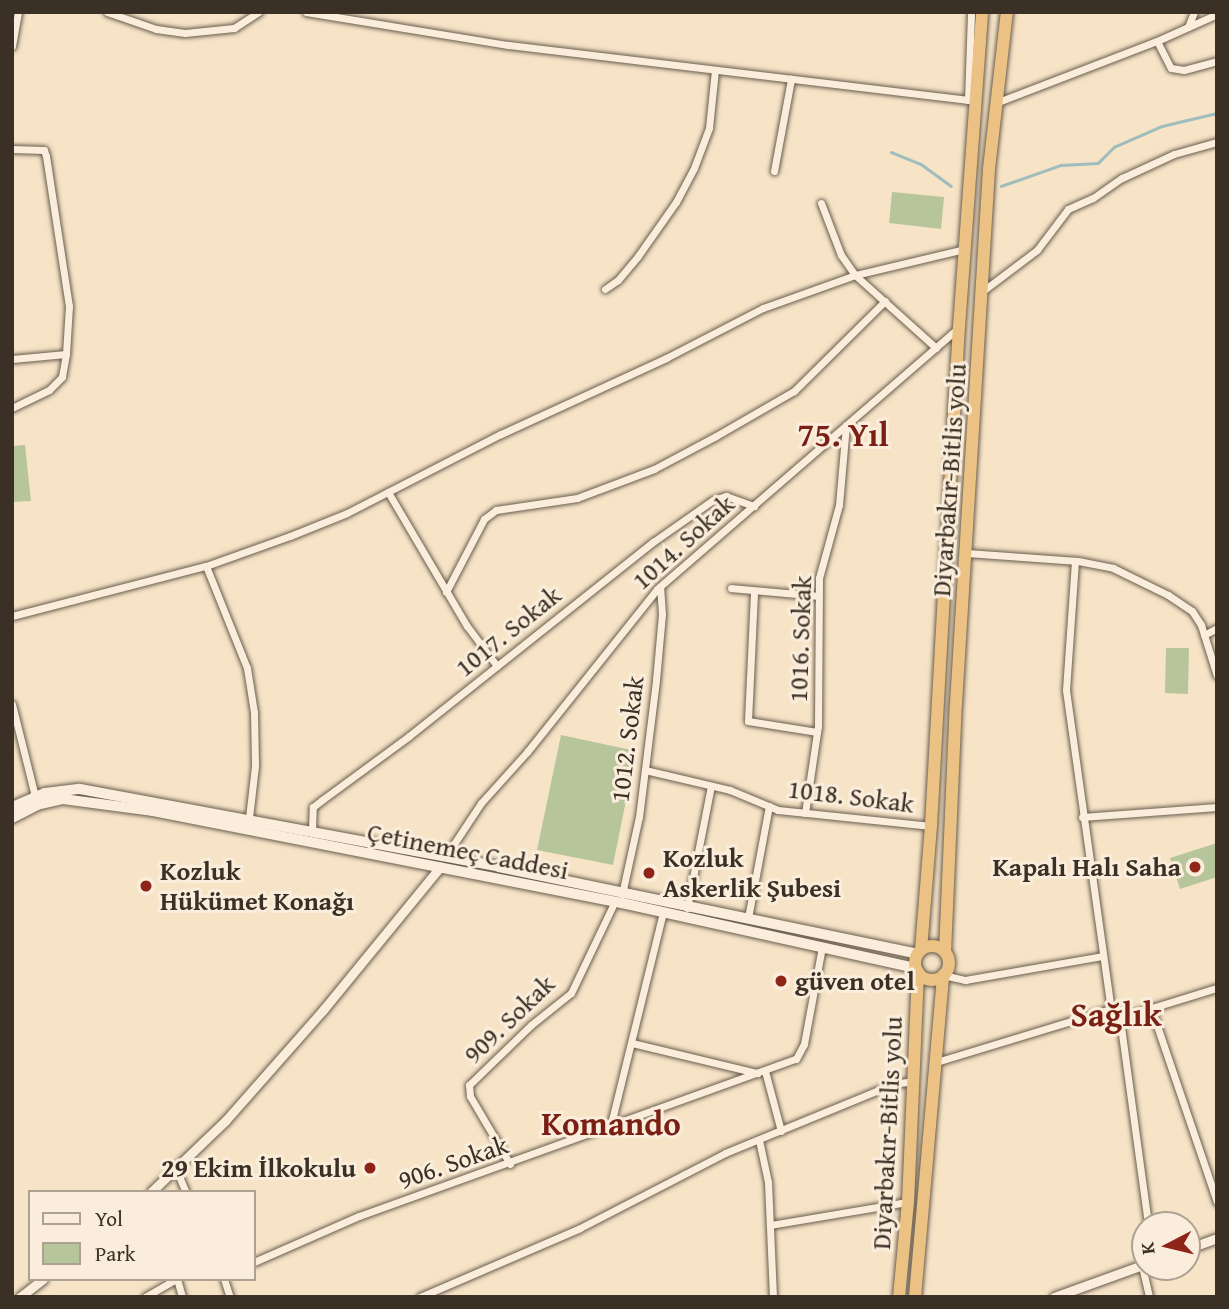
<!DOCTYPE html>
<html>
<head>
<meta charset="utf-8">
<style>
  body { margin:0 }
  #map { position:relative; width:1229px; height:1309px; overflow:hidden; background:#f7e4c7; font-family:"Gentium Book Plus",serif }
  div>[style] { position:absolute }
  .green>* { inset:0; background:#b7c59a }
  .stream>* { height:2.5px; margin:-1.25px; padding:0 1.25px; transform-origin:1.25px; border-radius:1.25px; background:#9fbdbc }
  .roads { filter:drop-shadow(0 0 2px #695d4e) drop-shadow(0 0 2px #695d4e) }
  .minor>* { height:7px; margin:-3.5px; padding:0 3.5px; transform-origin:3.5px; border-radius:3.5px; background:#faeddb }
  .tertiary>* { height:9px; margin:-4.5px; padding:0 4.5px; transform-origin:4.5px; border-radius:4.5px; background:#faeddb }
  .secondary>* { height:10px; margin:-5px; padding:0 5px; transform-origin:5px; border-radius:5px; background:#faeddb }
  .trunk>* { height:12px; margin:-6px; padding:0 6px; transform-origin:6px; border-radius:6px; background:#ecc284 }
  .trunk>.ring { margin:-6px; padding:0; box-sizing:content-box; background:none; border:12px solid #ecc284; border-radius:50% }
  .dots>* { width:19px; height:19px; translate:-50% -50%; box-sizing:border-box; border:4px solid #faeddb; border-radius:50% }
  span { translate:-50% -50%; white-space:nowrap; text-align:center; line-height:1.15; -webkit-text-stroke:6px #faeddb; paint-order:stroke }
  .street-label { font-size:26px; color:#3a3025 }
  .poi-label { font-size:26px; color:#3a3025; font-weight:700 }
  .left { translate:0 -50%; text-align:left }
  .right { translate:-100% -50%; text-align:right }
  .district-label { font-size:33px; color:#7a1f14; font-weight:700 }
  .frame { position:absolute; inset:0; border:14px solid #3a3025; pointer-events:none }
  .legend { position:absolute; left:28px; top:1190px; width:228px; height:91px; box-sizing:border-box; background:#faeddb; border:2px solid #ada192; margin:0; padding:9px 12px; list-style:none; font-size:21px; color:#3a3025 }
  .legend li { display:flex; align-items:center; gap:14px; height:35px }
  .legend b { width:35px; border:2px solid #ada192 }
  .north { position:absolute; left:1131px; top:1211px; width:70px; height:70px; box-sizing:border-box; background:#faeddb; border:2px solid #ada192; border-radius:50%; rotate:263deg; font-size:19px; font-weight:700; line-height:28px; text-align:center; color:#3a3025 }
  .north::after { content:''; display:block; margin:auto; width:24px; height:32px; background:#8f2418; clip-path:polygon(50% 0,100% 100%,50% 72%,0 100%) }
</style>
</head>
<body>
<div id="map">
  <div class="green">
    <i style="clip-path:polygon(892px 192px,944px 197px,941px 229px,889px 223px)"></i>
    <i style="clip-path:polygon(25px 445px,31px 501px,12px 502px,12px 446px)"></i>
    <i style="clip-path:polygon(1166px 648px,1189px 648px,1188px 694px,1165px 693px)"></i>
    <i style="clip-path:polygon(561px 735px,636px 751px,613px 865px,537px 850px)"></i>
    <i style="clip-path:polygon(1217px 843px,1217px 877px,1180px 889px,1170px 858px)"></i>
  </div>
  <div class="stream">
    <i style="left:891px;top:152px;width:32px;rotate:22deg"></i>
    <i style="left:921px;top:164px;width:37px;rotate:36deg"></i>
    <i style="left:1001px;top:186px;width:64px;rotate:-19.3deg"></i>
    <i style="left:1061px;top:165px;width:37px;rotate:-3deg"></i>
    <i style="left:1098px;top:163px;width:23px;rotate:-45deg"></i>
    <i style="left:1114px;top:147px;width:52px;rotate:-23.6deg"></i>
    <i style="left:1162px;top:126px;width:57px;rotate:-13.3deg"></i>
  </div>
  <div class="roads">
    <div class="minor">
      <i style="left:107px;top:12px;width:52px;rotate:19.1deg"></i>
      <i style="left:156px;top:29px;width:29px;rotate:8deg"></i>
      <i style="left:185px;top:33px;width:49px;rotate:-5.8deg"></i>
      <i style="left:234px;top:28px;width:30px;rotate:-33deg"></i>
      <i style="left:306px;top:12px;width:205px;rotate:9.3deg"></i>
      <i style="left:508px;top:45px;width:471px;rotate:6.8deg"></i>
      <i style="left:1188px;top:27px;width:16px;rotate:-68deg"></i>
      <i style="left:1157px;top:41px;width:30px;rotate:63deg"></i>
      <i style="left:1171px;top:68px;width:13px;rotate:9deg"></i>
      <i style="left:1184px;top:70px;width:34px;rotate:-15deg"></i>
      <i style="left:12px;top:46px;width:35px;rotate:-80deg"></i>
      <i style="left:968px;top:100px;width:88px;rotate:-88deg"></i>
      <i style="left:998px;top:102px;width:170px;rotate:-21deg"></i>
      <i style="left:1157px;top:41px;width:66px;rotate:-24.2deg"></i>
      <i style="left:12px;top:149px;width:32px;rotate:2deg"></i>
      <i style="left:44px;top:150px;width:6px;rotate:72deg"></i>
      <i style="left:46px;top:156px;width:152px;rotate:81.3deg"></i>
      <i style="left:69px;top:306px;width:48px;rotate:93.6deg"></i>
      <i style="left:774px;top:171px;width:94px;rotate:-79.5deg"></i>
      <i style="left:821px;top:203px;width:56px;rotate:69deg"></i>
      <i style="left:841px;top:255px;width:24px;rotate:55deg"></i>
      <i style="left:855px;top:275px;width:109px;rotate:42deg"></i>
      <i style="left:605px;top:289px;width:16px;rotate:-35deg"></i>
      <i style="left:618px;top:280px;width:31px;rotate:-50deg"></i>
      <i style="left:638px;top:256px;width:66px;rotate:-54.9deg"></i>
      <i style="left:676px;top:202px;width:38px;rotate:-62deg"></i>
      <i style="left:694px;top:168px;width:43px;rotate:-69.4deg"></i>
      <i style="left:709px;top:128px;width:58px;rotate:-84.1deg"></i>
      <i style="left:984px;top:290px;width:66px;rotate:-37deg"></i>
      <i style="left:1037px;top:250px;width:51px;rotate:-52.9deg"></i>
      <i style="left:1068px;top:209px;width:27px;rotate:-24deg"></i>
      <i style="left:1093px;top:198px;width:35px;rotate:-35deg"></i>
      <i style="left:1122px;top:178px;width:57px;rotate:-24.8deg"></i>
      <i style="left:1174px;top:154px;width:45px;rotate:-15.6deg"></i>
      <i style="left:12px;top:359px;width:54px;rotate:-5.3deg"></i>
      <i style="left:66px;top:354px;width:23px;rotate:100deg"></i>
      <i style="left:62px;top:377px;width:18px;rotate:135deg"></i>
      <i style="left:49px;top:390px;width:41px;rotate:154.1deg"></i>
      <i style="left:388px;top:492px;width:156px;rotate:59.5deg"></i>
      <i style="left:467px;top:626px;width:50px;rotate:53.1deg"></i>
      <i style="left:967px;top:553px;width:111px;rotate:4.1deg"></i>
      <i style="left:1078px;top:561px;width:36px;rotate:11deg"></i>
      <i style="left:1113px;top:568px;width:61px;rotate:26.1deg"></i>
      <i style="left:1168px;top:595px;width:29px;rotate:34deg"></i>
      <i style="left:1192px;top:611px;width:17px;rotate:57deg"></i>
      <i style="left:1201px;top:625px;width:53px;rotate:72.6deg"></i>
      <i style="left:1075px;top:561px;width:129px;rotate:94deg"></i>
      <i style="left:1066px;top:690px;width:322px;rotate:82deg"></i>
      <i style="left:206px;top:566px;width:110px;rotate:68.1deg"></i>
      <i style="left:247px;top:668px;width:45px;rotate:81deg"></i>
      <i style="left:254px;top:712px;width:54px;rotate:88.9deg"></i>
      <i style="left:255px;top:766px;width:52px;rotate:96.6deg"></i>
      <i style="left:731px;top:588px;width:88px;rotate:5.2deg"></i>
      <i style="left:446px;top:592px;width:82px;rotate:-62.5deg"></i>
      <i style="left:484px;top:519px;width:15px;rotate:-37deg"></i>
      <i style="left:496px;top:510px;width:82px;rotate:-8.4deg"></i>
      <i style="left:577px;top:498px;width:82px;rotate:-20.6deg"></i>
      <i style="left:654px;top:469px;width:70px;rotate:-28deg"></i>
      <i style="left:716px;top:436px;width:90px;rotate:-30deg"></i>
      <i style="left:794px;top:391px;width:128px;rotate:-44.7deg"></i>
      <i style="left:754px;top:593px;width:128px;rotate:92.7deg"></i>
      <i style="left:748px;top:721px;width:70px;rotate:9.1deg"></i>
      <i style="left:12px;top:616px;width:200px;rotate:-14.5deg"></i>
      <i style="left:206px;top:566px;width:89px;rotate:-19.7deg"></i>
      <i style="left:290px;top:536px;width:61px;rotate:-22deg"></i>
      <i style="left:347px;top:513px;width:173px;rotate:-27.2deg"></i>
      <i style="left:501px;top:434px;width:182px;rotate:-24.7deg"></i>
      <i style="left:666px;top:358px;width:109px;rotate:-27.3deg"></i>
      <i style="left:763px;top:308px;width:98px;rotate:-19.7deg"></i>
      <i style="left:855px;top:275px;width:113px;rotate:-13.3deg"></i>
      <i style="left:1204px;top:635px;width:15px;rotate:-28deg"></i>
      <i style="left:12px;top:704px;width:95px;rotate:76deg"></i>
      <i style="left:645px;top:770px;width:87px;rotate:13.2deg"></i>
      <i style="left:730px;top:790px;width:52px;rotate:22.6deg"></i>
      <i style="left:778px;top:810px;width:154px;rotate:6deg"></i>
      <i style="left:805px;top:813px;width:88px;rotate:-81.5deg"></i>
      <i style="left:818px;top:726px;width:148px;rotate:-89.6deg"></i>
      <i style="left:819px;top:578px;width:76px;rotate:-74.7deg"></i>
      <i style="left:839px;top:505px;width:80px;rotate:-85deg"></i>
      <i style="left:1082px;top:817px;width:135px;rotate:-4.2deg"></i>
      <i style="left:312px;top:830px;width:23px;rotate:-88deg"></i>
      <i style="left:313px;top:807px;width:11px;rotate:-38deg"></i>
      <i style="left:322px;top:800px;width:108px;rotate:-36.3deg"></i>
      <i style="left:409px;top:736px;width:312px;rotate:-38.5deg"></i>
      <i style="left:653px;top:542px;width:73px;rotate:-35deg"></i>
      <i style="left:713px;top:500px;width:14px;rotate:-17deg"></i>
      <i style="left:726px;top:496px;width:30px;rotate:20deg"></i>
      <i style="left:446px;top:856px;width:64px;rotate:-56.6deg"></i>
      <i style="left:481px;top:803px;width:69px;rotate:-48deg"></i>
      <i style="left:527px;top:752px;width:208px;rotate:-51.4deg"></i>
      <i style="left:657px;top:589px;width:398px;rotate:-40.9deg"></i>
      <i style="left:622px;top:894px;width:79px;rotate:-77.6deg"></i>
      <i style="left:639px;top:817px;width:138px;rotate:-82.9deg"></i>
      <i style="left:656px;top:680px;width:66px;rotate:-84.8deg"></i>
      <i style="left:662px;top:614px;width:27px;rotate:-94deg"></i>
      <i style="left:687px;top:908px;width:124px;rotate:-78.9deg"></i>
      <i style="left:748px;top:918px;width:114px;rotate:-79.4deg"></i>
      <i style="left:943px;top:975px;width:23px;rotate:13deg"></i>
      <i style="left:965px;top:980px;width:139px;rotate:-9.9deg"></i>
      <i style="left:1151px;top:1008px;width:205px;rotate:71.2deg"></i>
      <i style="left:1119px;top:1012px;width:215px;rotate:82.2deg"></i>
      <i style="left:632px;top:1043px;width:129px;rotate:13.5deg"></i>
      <i style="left:933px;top:1063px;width:186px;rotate:-16.9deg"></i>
      <i style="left:1111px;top:1009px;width:19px;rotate:18deg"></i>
      <i style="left:1129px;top:1015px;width:92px;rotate:-17.1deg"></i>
      <i style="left:765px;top:1071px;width:62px;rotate:75.1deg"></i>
      <i style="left:610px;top:1128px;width:222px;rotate:-76.2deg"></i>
      <i style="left:759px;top:1140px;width:43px;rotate:77.9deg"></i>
      <i style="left:768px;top:1182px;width:115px;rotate:87.5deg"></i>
      <i style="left:510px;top:1164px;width:79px;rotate:-120.5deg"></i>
      <i style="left:470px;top:1096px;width:11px;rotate:-95deg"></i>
      <i style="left:469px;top:1085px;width:86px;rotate:-44.1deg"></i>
      <i style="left:531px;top:1025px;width:51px;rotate:-38.7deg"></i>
      <i style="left:571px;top:993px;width:102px;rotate:-64.4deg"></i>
      <i style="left:176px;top:1169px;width:25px;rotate:67deg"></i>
      <i style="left:770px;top:1225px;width:140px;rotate:-9.5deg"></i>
      <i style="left:254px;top:1262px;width:115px;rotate:-23.7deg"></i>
      <i style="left:359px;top:1216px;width:464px;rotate:-19.8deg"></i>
      <i style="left:796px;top:1059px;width:17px;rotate:-62deg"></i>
      <i style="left:804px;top:1044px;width:99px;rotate:-79.5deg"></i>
      <i style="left:1142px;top:1266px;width:32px;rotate:77deg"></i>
      <i style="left:177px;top:1279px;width:19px;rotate:74deg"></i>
      <i style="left:224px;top:1279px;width:19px;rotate:72deg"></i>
      <i style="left:145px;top:1297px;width:36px;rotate:-30deg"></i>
      <i style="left:420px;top:1297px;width:174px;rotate:-23.3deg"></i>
      <i style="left:580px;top:1228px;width:163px;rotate:-27.3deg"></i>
      <i style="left:725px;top:1153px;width:182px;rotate:-22.3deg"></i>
      <i style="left:893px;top:1084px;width:21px;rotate:-8deg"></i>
    </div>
    <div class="tertiary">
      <i style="left:151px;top:1192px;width:104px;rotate:-43.8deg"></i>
      <i style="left:226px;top:1120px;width:147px;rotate:-48.6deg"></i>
      <i style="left:323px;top:1010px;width:185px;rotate:-50.7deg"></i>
      <i style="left:1187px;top:1249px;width:32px;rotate:-20deg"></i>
      <i style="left:20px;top:1297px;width:29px;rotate:-38deg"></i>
      <i style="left:1054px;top:1297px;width:97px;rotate:-19.9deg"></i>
    </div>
    <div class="secondary">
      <i style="left:12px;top:807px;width:36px;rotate:-23deg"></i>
      <i style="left:45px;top:793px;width:35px;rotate:-7deg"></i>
      <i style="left:80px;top:789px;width:426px;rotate:10.5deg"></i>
      <i style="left:499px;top:867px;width:428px;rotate:11.7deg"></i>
      <i style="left:12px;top:818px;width:28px;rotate:-27deg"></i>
      <i style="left:37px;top:805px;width:27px;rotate:-13deg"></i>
      <i style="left:63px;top:799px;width:91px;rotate:7.6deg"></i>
      <i style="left:153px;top:811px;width:478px;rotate:11.1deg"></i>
      <i style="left:622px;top:903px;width:301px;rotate:12.5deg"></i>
    </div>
    <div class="trunk">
      <i class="ring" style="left:915px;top:946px;width:22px;height:22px"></i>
      <i style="left:921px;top:950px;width:124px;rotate:-85.4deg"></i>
      <i style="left:931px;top:826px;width:500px;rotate:-86.8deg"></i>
      <i style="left:959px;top:327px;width:316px;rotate:-85.8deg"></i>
      <i style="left:945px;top:952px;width:248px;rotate:-87.5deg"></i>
      <i style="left:956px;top:704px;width:536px;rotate:-86.47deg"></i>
      <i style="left:989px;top:169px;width:158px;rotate:-83.5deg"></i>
      <i style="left:899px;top:1297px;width:95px;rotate:-84.6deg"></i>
      <i style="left:908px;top:1202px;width:230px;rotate:-87.5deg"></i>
      <i style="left:915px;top:1297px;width:323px;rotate:-85deg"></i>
    </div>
  </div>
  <div class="dots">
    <i style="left:1195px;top:867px;background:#8f2418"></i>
    <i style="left:649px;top:873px;background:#8f2418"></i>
    <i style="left:146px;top:886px;background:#8f2418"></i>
    <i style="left:781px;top:981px;background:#8f2418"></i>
    <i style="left:370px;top:1168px;background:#8f2418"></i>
  </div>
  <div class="street-label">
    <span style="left:949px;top:480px;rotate:-86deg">Diyarbakır-Bitlis yolu</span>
    <span style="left:683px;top:542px;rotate:-42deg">1014. Sokak</span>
    <span style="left:508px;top:631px;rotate:-39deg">1017. Sokak</span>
    <span style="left:800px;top:639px;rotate:-88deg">1016. Sokak</span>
    <span style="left:627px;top:739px;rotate:-83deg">1012. Sokak</span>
    <span style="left:851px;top:796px;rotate:7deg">1018. Sokak</span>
    <span style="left:468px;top:851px;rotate:11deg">Çetinemeç Caddesi</span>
    <span style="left:509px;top:1019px;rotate:-44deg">909. Sokak</span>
    <span style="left:887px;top:1133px;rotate:-87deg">Diyarbakır-Bitlis yolu</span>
    <span style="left:453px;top:1162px;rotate:-19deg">906. Sokak</span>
  </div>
  <div class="poi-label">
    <span class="left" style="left:663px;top:873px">Kozluk<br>Askerlik Şubesi</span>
    <span class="right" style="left:1181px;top:867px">Kapalı Halı Saha</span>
    <span class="left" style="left:160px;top:886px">Kozluk<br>Hükümet Konağı</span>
    <span class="left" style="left:795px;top:981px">güven otel</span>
    <span class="right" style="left:356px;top:1168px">29 Ekim İlkokulu</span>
  </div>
  <div class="district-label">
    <span style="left:843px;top:435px">75. Yıl</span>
    <span style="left:1116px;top:1015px">Sağlık</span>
    <span style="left:611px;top:1124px">Komando</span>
  </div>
  <div class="frame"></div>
  <ul class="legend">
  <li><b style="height:9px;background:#faeddb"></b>Yol</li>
  <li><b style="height:19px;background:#b7c59a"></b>Park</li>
  </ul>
  <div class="north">K</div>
</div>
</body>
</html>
